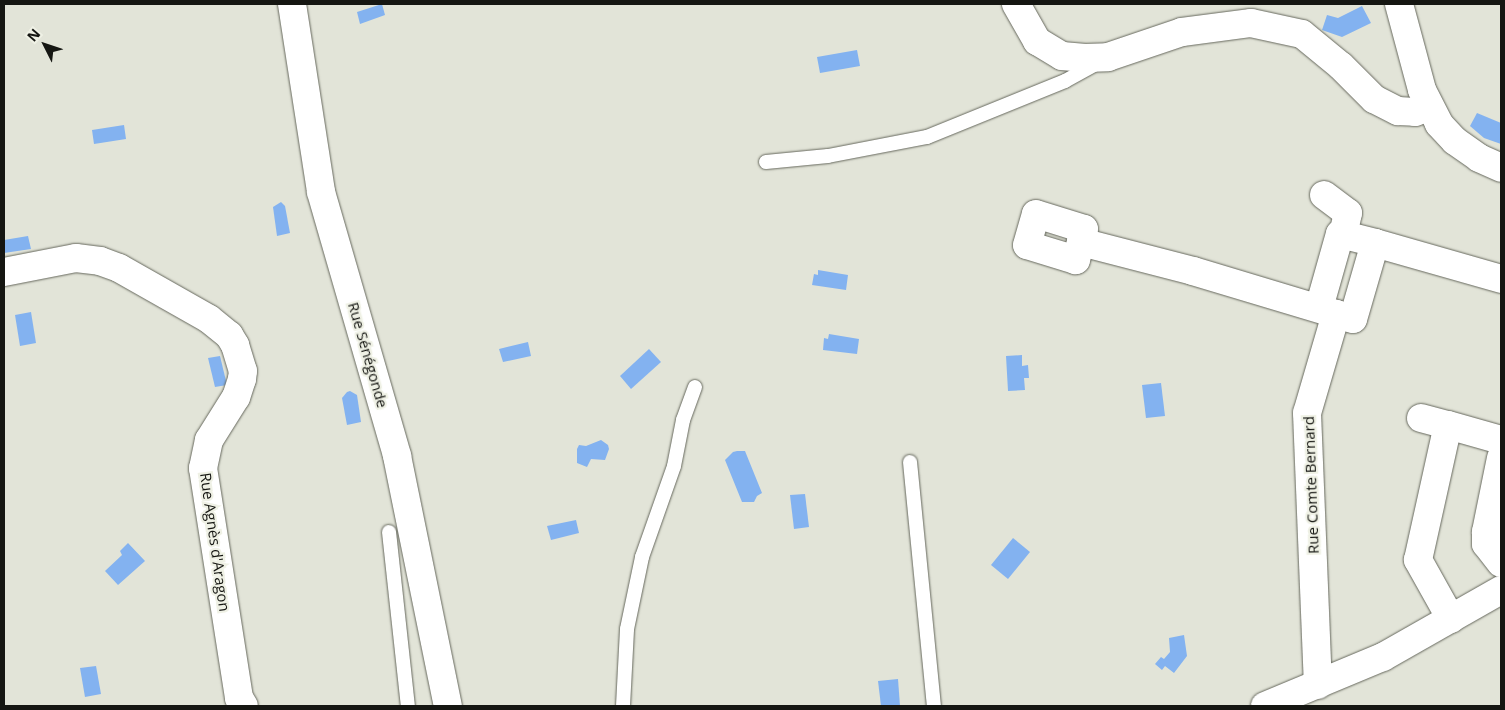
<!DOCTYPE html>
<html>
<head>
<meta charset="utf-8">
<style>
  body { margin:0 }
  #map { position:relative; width:1505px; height:710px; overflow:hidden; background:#e2e4d8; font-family:"Open Sans",sans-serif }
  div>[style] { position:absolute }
  .water>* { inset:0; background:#83b2f0 }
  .roads { filter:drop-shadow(0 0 1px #66685d) drop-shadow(0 0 1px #66685d) }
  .lane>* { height:14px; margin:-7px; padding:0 7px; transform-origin:7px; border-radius:7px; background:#fff }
  .street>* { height:28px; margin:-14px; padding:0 14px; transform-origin:14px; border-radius:14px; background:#fff }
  span { translate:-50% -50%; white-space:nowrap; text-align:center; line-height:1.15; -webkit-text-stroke:4.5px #eff1e5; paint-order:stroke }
  .street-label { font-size:15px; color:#151612 }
  .frame { position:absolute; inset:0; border:5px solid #151612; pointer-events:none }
  .north { position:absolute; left:20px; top:20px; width:50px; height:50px; -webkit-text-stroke:4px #eff1e5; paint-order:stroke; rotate:311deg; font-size:14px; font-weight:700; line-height:20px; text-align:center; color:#151612 }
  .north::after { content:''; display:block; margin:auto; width:18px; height:22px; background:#151612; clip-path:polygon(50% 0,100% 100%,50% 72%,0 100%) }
</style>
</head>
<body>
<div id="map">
  <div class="water">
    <i style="clip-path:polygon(382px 4px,385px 15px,360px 24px,357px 12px)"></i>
    <i style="clip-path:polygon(1362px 6px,1371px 23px,1342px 37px,1322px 30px,1327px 15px,1338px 18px)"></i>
    <i style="clip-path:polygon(857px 50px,860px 66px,820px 73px,817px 57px)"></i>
    <i style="clip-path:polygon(1477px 113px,1501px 123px,1501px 144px,1484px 138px,1470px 126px)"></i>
    <i style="clip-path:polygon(124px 125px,126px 139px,94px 144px,92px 130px)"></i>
    <i style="clip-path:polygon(281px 202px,285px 206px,290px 233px,277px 236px,273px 207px)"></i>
    <i style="clip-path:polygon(28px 236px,31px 249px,4px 253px,4px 240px)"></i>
    <i style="clip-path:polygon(818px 270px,848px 275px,846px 290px,812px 285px,814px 274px,818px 275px)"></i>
    <i style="clip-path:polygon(31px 312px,36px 343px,20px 346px,15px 315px)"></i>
    <i style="clip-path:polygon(829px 334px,859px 339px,857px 354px,823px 350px,824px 338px,828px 339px)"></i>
    <i style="clip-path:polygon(528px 342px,531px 356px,503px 362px,499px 349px)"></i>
    <i style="clip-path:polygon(649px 349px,661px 362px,631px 389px,620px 376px)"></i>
    <i style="clip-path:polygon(1022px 355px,1022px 366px,1028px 365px,1029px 378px,1024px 378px,1025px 390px,1008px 391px,1006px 356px)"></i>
    <i style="clip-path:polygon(220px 356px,227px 385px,215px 387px,208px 358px)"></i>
    <i style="clip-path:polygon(1161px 383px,1165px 416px,1146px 418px,1142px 385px)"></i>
    <i style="clip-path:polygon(350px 391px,357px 395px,361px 422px,347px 425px,342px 398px,347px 392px)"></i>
    <i style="clip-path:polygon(601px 440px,608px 445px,609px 449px,605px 460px,591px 459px,587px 467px,577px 463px,577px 449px,579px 445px,586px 446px)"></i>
    <i style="clip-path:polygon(737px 451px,745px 451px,762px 493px,757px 496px,754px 502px,742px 502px,725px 460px,733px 452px)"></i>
    <i style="clip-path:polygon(805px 494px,809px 527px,794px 529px,790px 495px)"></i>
    <i style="clip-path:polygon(576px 520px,579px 533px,551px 540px,547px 526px)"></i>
    <i style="clip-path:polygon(1013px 538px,1030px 552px,1008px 579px,991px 565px)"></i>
    <i style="clip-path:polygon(128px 543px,145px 561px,118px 585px,105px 571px,122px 555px,120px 551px)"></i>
    <i style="clip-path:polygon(1184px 635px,1187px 656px,1174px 673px,1165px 666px,1162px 670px,1155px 664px,1161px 657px,1164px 659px,1170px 652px,1169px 638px)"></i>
    <i style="clip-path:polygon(96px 666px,101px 694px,85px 697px,80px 668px)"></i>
    <i style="clip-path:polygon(898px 679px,900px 706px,881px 706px,878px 681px)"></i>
  </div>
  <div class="roads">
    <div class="lane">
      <i style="left:766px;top:162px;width:62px;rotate:-5.5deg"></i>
      <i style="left:828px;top:156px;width:101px;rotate:-10.9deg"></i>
      <i style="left:927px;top:137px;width:149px;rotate:-22.1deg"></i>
      <i style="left:1065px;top:81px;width:39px;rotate:-29deg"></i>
      <i style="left:910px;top:462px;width:245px;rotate:84.4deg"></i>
      <i style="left:389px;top:532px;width:175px;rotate:83.8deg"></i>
      <i style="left:623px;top:706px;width:77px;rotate:-87deg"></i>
      <i style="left:627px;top:629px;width:74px;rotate:-78.2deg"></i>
      <i style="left:642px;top:557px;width:96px;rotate:-70.6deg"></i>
      <i style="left:674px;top:466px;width:47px;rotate:-78.9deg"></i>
      <i style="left:683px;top:420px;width:35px;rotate:-70deg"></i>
    </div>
    <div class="street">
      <i style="left:292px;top:4px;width:190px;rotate:81.2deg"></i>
      <i style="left:321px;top:192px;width:275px;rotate:73.9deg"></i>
      <i style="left:397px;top:456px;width:255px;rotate:78.5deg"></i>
      <i style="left:1016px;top:4px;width:43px;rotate:60.4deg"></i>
      <i style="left:1037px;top:41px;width:29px;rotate:31deg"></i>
      <i style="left:1062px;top:56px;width:23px;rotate:5deg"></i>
      <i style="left:1085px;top:58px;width:23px;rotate:-2deg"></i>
      <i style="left:1108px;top:57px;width:78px;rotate:-18.7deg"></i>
      <i style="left:1182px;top:32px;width:70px;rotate:-7.4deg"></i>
      <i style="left:1251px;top:23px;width:52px;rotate:12.2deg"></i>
      <i style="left:1302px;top:34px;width:50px;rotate:39.4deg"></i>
      <i style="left:1341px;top:66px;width:47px;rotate:45deg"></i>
      <i style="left:1374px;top:99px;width:27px;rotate:27deg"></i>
      <i style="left:1398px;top:111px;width:17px;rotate:3deg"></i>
      <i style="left:1415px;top:112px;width:15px;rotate:-20deg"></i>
      <i style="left:1399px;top:4px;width:89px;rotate:75deg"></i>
      <i style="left:1422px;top:90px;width:38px;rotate:63deg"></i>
      <i style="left:1439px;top:124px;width:23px;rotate:47deg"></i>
      <i style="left:1455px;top:141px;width:29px;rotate:35deg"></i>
      <i style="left:1479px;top:158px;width:24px;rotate:24deg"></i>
      <i style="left:1324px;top:195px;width:30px;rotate:37deg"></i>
      <i style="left:1348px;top:213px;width:23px;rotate:103deg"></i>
      <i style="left:1081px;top:242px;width:19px;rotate:106deg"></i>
      <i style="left:1076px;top:260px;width:51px;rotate:-163deg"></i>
      <i style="left:1027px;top:245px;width:32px;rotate:-74deg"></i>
      <i style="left:1036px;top:214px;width:50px;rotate:17.4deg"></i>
      <i style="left:1084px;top:229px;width:13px;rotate:103deg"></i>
      <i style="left:1081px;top:242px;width:116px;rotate:14.5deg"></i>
      <i style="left:1193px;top:271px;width:149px;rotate:16.7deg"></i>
      <i style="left:1336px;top:314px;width:103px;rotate:106.3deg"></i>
      <i style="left:1307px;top:413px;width:272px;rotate:87.7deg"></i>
      <i style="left:1375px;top:243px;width:131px;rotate:15.9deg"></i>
      <i style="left:4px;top:272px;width:73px;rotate:-11deg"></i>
      <i style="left:76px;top:258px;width:24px;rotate:7deg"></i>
      <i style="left:100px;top:261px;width:20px;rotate:20deg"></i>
      <i style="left:119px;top:268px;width:103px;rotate:29.5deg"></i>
      <i style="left:209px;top:319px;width:26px;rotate:39deg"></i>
      <i style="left:229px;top:335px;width:12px;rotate:59deg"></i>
      <i style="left:235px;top:345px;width:27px;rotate:73deg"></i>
      <i style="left:243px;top:371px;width:8px;rotate:97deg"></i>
      <i style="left:242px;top:379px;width:19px;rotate:108deg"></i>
      <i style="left:236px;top:397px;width:51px;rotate:122.1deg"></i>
      <i style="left:209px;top:440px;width:29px;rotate:102deg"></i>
      <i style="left:203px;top:468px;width:233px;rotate:81.1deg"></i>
      <i style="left:239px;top:698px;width:9px;rotate:58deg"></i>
      <i style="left:1319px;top:308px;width:77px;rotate:-74.2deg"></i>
      <i style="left:1340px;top:234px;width:36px;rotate:14deg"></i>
      <i style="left:1375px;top:243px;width:79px;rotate:106.1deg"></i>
      <i style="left:1353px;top:319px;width:18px;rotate:-164deg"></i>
      <i style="left:1421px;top:418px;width:28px;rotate:15deg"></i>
      <i style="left:1501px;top:458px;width:76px;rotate:101.5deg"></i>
      <i style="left:1486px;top:532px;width:12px;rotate:90deg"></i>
      <i style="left:1486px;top:544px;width:24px;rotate:52deg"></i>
      <i style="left:1451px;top:619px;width:68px;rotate:-119.2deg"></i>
      <i style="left:1418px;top:560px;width:138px;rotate:-77.5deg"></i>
      <i style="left:1448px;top:425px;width:55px;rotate:15.8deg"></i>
      <i style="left:1265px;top:706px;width:128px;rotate:-22.6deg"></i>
      <i style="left:1383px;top:657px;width:136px;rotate:-29.6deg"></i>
    </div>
  </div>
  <div class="street-label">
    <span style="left:368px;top:355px;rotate:74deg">Rue Sénégonde</span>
    <span style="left:1311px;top:485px;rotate:-92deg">Rue Comte Bernard</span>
    <span style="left:215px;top:542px;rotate:82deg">Rue Agnès d'Aragon</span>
  </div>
  <div class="frame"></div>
  <div class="north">N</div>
</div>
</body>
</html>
